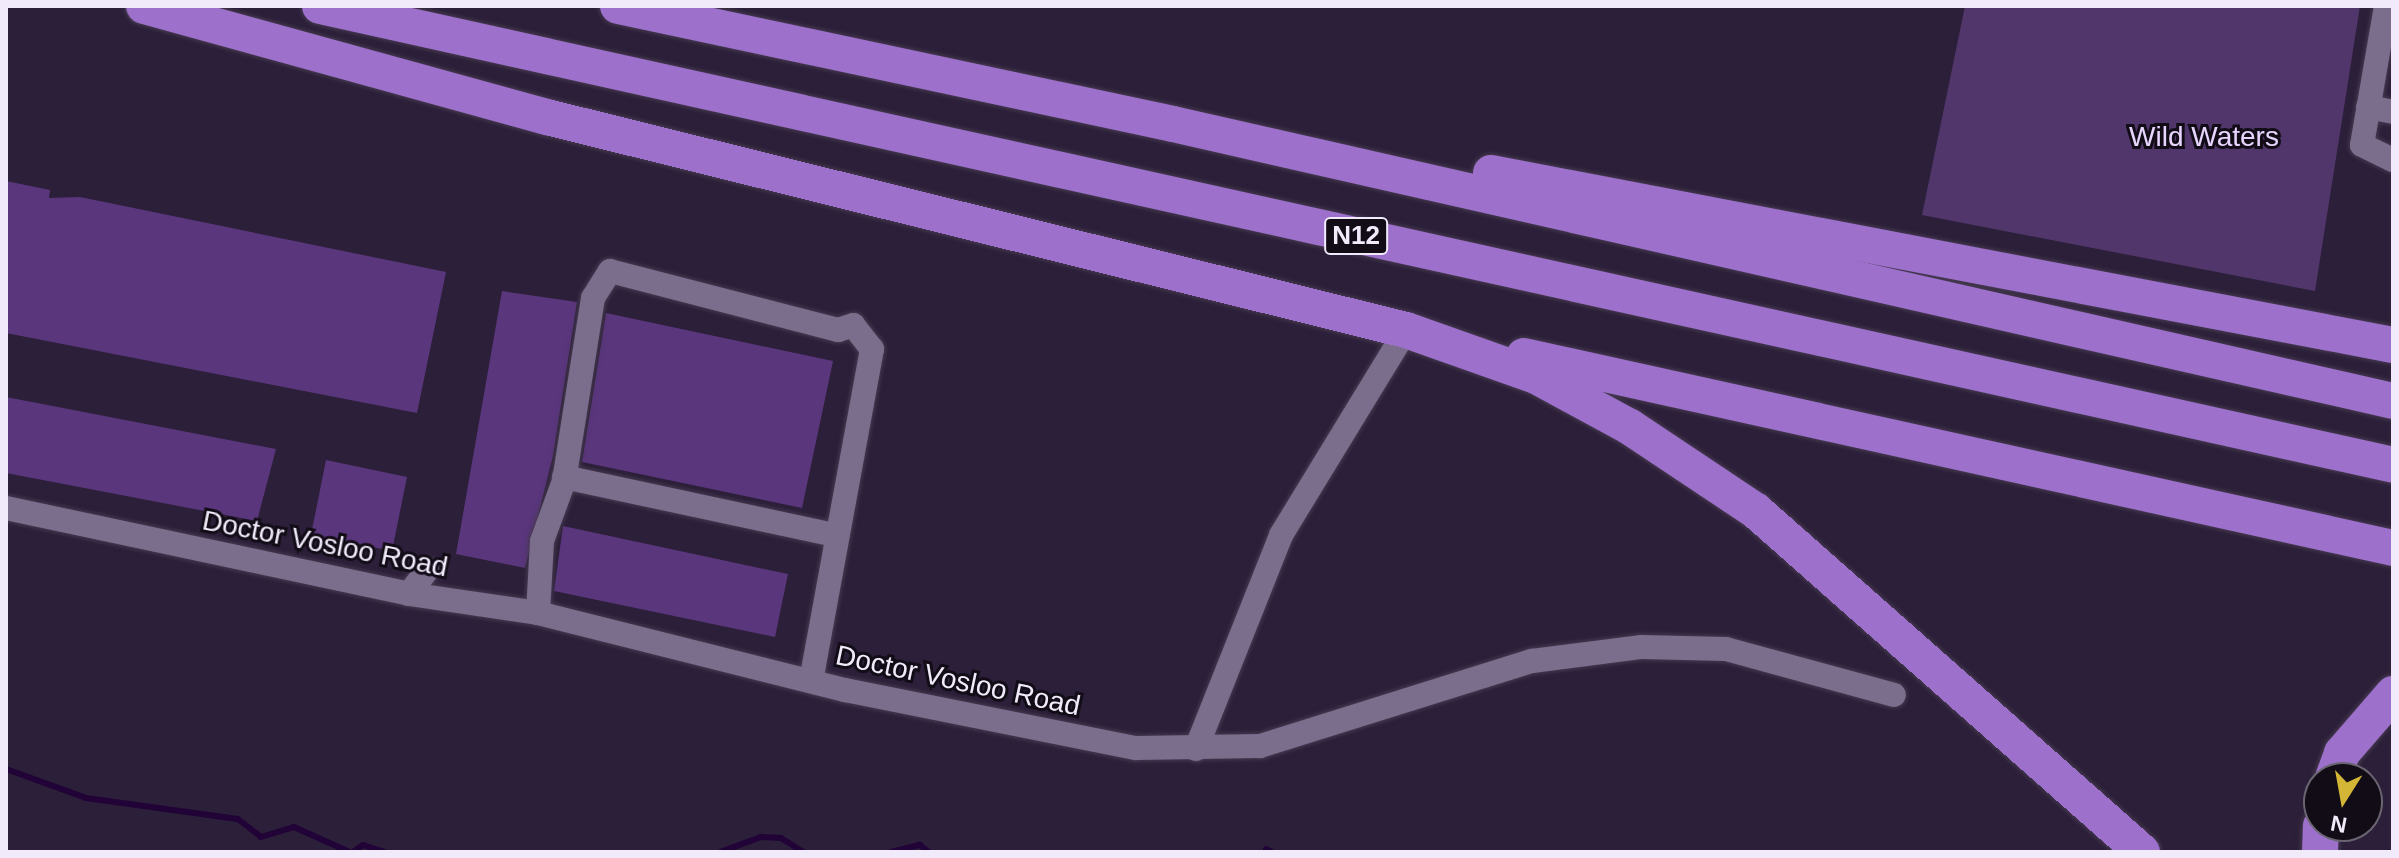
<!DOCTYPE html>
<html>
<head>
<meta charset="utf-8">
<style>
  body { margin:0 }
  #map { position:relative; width:2399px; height:858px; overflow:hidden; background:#2c1f39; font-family:Arial,sans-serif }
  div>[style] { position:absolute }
  .green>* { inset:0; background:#51366b }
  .stream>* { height:6px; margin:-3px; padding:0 3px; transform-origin:3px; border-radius:3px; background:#210337 }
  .building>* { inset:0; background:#5a367c }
  .roads { filter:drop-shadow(0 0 2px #453a50) drop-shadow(0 0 2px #453a50) }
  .minor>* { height:24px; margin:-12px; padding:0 12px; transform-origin:12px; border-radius:12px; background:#7b6d8c }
  .highway>* { height:36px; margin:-18px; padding:0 18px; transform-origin:18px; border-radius:18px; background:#9d70cb }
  span { translate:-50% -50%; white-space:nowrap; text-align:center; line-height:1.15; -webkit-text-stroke:6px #120c17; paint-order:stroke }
  .shield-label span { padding:2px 6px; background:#120c17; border:2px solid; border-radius:6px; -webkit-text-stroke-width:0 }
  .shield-label { font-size:26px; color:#f1eafb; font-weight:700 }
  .park-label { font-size:28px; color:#e7d5fe }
  .street-label { font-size:28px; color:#f1eafb }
  .frame { position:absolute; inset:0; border:8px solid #f1eafb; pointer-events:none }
  .north { position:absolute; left:2303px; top:762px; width:80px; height:80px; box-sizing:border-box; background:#120c17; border:2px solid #6b6572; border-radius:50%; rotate:191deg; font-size:22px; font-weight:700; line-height:32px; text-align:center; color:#f1eafb }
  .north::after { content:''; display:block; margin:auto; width:28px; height:36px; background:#d3b635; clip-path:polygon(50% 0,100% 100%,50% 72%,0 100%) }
</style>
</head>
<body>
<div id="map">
  <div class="green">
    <i style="clip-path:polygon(1965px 6px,2360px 6px,2315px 291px,1922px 215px)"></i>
  </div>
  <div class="stream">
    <i style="left:6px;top:769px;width:85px;rotate:19.9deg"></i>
    <i style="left:86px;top:798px;width:153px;rotate:7.9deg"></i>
    <i style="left:238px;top:819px;width:29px;rotate:38deg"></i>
    <i style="left:261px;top:837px;width:34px;rotate:-17deg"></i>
    <i style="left:294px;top:827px;width:61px;rotate:24.1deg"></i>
    <i style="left:1266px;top:849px;width:7px;rotate:27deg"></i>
    <i style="left:353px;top:852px;width:12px;rotate:-35deg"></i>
    <i style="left:363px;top:845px;width:22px;rotate:18deg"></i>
    <i style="left:720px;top:852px;width:44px;rotate:-20.1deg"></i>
    <i style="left:761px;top:837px;width:20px;rotate:3deg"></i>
    <i style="left:781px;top:838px;width:26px;rotate:32deg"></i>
    <i style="left:891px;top:852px;width:30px;rotate:-14deg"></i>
    <i style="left:920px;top:845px;width:11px;rotate:38deg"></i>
  </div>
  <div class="building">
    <i style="clip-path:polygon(6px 181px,50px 190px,49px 198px,80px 197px,446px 272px,417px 413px,6px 333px)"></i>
    <i style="clip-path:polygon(502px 291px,577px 302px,553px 456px,525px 568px,456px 554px)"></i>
    <i style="clip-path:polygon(606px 313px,833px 361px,802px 508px,582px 462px)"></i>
    <i style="clip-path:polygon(6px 397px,276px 449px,257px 521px,6px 473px)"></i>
    <i style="clip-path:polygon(326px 460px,407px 477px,392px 551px,311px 535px)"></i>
    <i style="clip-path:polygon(563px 526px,788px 574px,775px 637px,554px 591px)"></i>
  </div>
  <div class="roads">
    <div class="minor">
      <i style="left:2386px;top:6px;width:141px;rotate:99.8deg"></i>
      <i style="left:2362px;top:145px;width:34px;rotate:26deg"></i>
      <i style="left:2368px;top:107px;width:25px;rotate:11deg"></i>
      <i style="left:564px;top:477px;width:276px;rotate:12.1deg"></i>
      <i style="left:6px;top:508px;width:412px;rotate:12deg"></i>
      <i style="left:409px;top:594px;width:130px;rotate:8.4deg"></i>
      <i style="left:538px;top:613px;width:317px;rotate:14.1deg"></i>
      <i style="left:845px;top:690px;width:297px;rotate:11.3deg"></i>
      <i style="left:1136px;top:748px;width:124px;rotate:-0.9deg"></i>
      <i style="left:1260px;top:746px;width:285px;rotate:-17.4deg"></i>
      <i style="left:1532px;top:661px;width:111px;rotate:-7.3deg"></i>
      <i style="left:1642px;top:647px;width:84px;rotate:1.4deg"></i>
      <i style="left:1726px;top:649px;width:174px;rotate:15.3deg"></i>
      <i style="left:409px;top:594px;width:30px;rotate:-53deg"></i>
      <i style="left:538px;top:613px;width:72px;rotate:-86.8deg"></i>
      <i style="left:542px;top:541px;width:64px;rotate:-69.9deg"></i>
      <i style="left:564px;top:481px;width:185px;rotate:-81deg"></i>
      <i style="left:593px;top:298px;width:32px;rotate:-58deg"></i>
      <i style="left:610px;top:271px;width:236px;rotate:14.5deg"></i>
      <i style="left:838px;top:330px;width:16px;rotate:-18deg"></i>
      <i style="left:853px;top:325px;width:31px;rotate:52deg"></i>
      <i style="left:872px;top:349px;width:337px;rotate:100.4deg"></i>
      <i style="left:1196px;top:749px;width:230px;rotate:-68.3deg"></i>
      <i style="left:1281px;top:535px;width:240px;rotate:-58.6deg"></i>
    </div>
    <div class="highway">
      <i style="left:144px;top:6px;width:418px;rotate:15.4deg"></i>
      <i style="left:547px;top:117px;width:885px;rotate:13.93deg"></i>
      <i style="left:1406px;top:330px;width:138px;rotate:19.5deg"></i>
      <i style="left:1536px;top:376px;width:107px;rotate:28.5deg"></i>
      <i style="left:1630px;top:427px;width:151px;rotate:33.7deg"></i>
      <i style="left:1756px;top:511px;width:515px;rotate:41.46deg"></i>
      <i style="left:320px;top:6px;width:2123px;rotate:12.48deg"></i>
      <i style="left:618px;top:6px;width:567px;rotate:12deg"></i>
      <i style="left:1173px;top:124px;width:1251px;rotate:12.79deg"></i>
      <i style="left:1491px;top:173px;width:918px;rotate:10.8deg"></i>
      <i style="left:1524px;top:356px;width:890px;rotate:12.46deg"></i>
      <i style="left:2333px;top:778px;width:27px;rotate:-70deg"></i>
      <i style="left:2342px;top:753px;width:78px;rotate:-49.2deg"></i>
      <i style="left:2320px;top:852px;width:26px;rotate:-88deg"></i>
    </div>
  </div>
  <div class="shield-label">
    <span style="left:1356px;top:236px">N12</span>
  </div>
  <div class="park-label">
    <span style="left:2204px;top:137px">Wild Waters</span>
  </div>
  <div class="street-label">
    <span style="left:325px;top:544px;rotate:11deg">Doctor Vosloo Road</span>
    <span style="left:958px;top:681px;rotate:12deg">Doctor Vosloo Road</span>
  </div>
  <div class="frame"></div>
  <div class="north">N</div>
</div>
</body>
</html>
